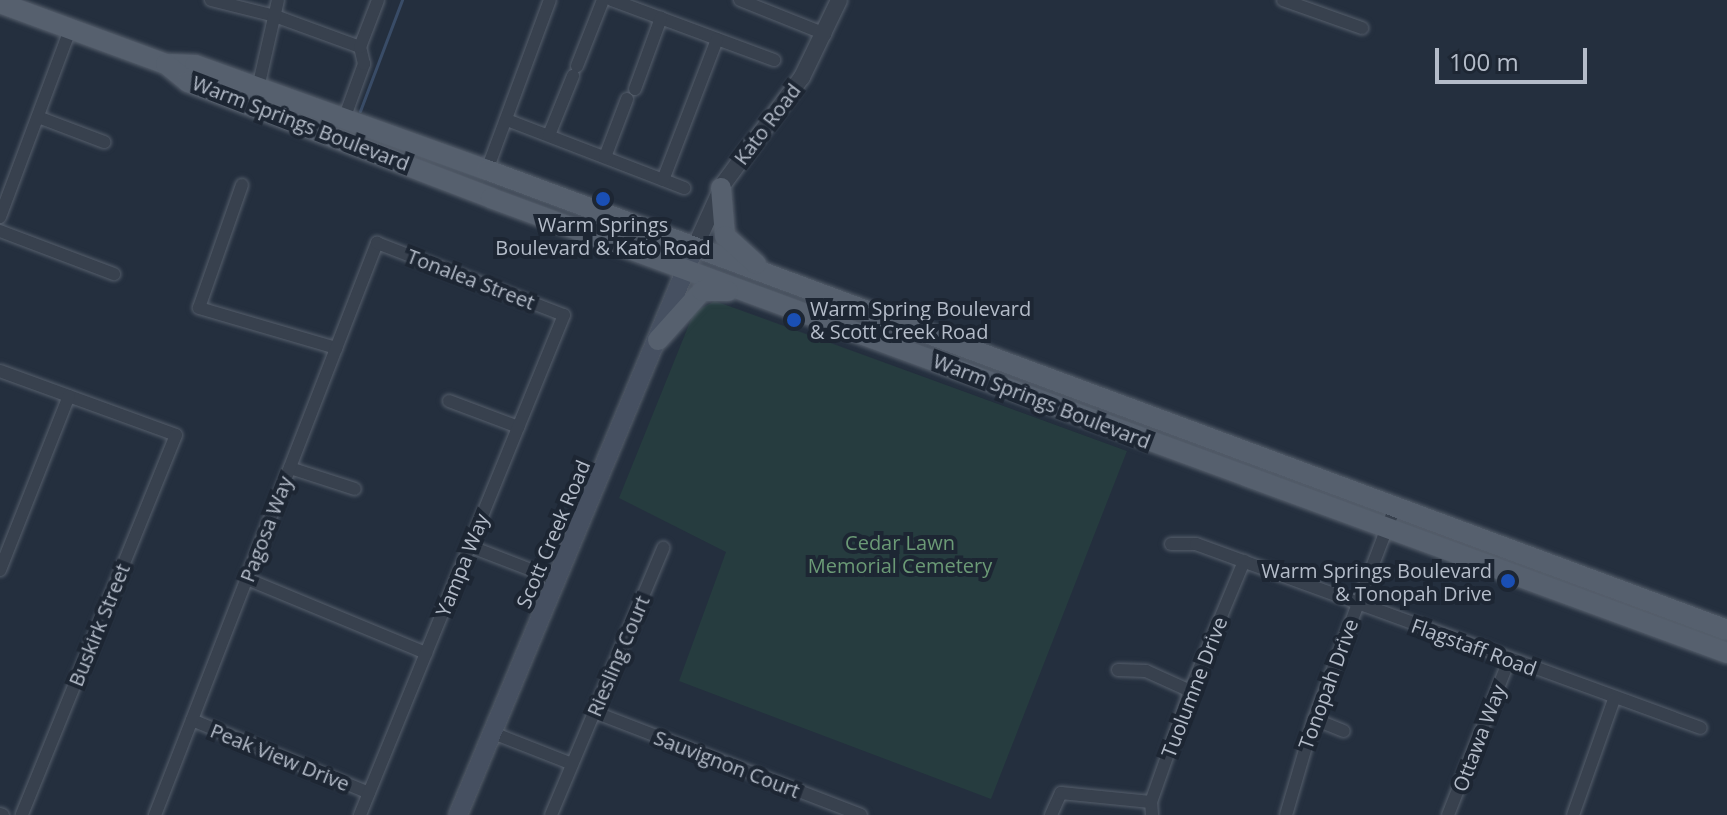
<!DOCTYPE html>
<html>
<head>
<meta charset="utf-8">
<style>
  body { margin:0 }
  #map { position:relative; width:1727px; height:815px; overflow:hidden; background:#242f3e; font-family:"Open Sans",sans-serif }
  div>[style] { position:absolute }
  .green>* { inset:0; background:#263c3f }
  .stream>* { height:3px; margin:-1.5px; padding:0 1.5px; transform-origin:1.5px; border-radius:1.5px; background:#394c67 }
  .roads { filter:drop-shadow(0 0 2px #565f6c) drop-shadow(0 0 2px #565f6c) }
  .minor>* { height:12px; margin:-6px; padding:0 6px; transform-origin:6px; border-radius:6px; background:#38414e }
  .tertiary>* { height:16px; margin:-8px; padding:0 8px; transform-origin:8px; border-radius:8px; background:#38414e }
  .secondary>* { height:18px; margin:-9px; padding:0 9px; transform-origin:9px; border-radius:9px; background:#465061 }
  .primary>* { height:20px; margin:-10px; padding:0 10px; transform-origin:10px; border-radius:10px; background:#56606e }
  .dots>* { width:22px; height:22px; translate:-50% -50%; box-sizing:border-box; border:4px solid #1d2633; border-radius:50% }
  span { translate:-50% -50%; white-space:nowrap; text-align:center; line-height:1.15; -webkit-text-stroke:8px #1d2633; paint-order:stroke }
  .street-label { font-size:20px; color:#b4bcc9 }
  .poi-label { font-size:20px; color:#b4bcc9 }
  .left { translate:0 -50%; text-align:left }
  .right { translate:-100% -50%; text-align:right }
  .park-label { font-size:20px; color:#6b9a76 }
  .scale { position:absolute; left:1435px; top:48px; width:152px; height:36px; box-sizing:border-box; border:4px solid #b4bcc9; border-top:0; padding-left:10px; font-size:24px; line-height:28px; white-space:nowrap; color:#b4bcc9; -webkit-text-stroke:6px #1d2633; paint-order:stroke }
</style>
</head>
<body>
<div id="map">
  <div class="green">
    <i style="clip-path:polygon(715px 301px,1127px 451px,991px 799px,679px 681px,726px 552px,619px 498px,694px 312px)"></i>
  </div>
  <div class="stream">
    <i style="left:360px;top:111px;width:119px;rotate:-69.3deg"></i>
  </div>
  <div class="roads">
    <div class="minor">
      <i style="left:211px;top:0;width:66px;rotate:14deg"></i>
      <i style="left:275px;top:16px;width:90px;rotate:20deg"></i>
      <i style="left:612px;top:0;width:173px;rotate:20.3deg"></i>
      <i style="left:740px;top:0;width:92px;rotate:21.8deg"></i>
      <i style="left:1283px;top:0;width:84px;rotate:19.5deg"></i>
      <i style="left:577px;top:66px;width:71px;rotate:-68.5deg"></i>
      <i style="left:258px;top:88px;width:90px;rotate:-77.2deg"></i>
      <i style="left:635px;top:89px;width:76px;rotate:-69.9deg"></i>
      <i style="left:38px;top:117px;width:71px;rotate:20.7deg"></i>
      <i style="left:344px;top:119px;width:59px;rotate:-70deg"></i>
      <i style="left:364px;top:64px;width:17px;rotate:-103deg"></i>
      <i style="left:360px;top:47px;width:50px;rotate:-69deg"></i>
      <i style="left:507px;top:120px;width:190px;rotate:21deg"></i>
      <i style="left:549px;top:135px;width:64px;rotate:-67.9deg"></i>
      <i style="left:605px;top:157px;width:62px;rotate:-69.2deg"></i>
      <i style="left:487px;top:170px;width:181px;rotate:-69.7deg"></i>
      <i style="left:663px;top:180px;width:151px;rotate:-69deg"></i>
      <i style="left:242px;top:185px;width:130px;rotate:109.3deg"></i>
      <i style="left:199px;top:308px;width:143px;rotate:16.3deg"></i>
      <i style="left:0;top:217px;width:200px;rotate:-69.5deg"></i>
      <i style="left:0;top:231px;width:122px;rotate:20.7deg"></i>
      <i style="left:0;top:371px;width:187px;rotate:20deg"></i>
      <i style="left:176px;top:435px;width:410px;rotate:112.1deg"></i>
      <i style="left:449px;top:401px;width:74px;rotate:20.6deg"></i>
      <i style="left:290px;top:468px;width:68px;rotate:17.9deg"></i>
      <i style="left:1171px;top:544px;width:25px"></i>
      <i style="left:1196px;top:544px;width:537px;rotate:20.02deg"></i>
      <i style="left:469px;top:546px;width:94px;rotate:21.1deg"></i>
      <i style="left:0;top:570px;width:187px;rotate:-68.4deg"></i>
      <i style="left:247px;top:579px;width:194px;rotate:22.5deg"></i>
      <i style="left:1118px;top:670px;width:28px;rotate:2deg"></i>
      <i style="left:1146px;top:671px;width:48px;rotate:24.4deg"></i>
      <i style="left:594px;top:712px;width:286px;rotate:21.1deg"></i>
      <i style="left:1314px;top:719px;width:32px;rotate:22deg"></i>
      <i style="left:192px;top:720px;width:191px;rotate:22.4deg"></i>
      <i style="left:493px;top:733px;width:85px;rotate:21.4deg"></i>
      <i style="left:0;top:814px;width:3px;rotate:18deg"></i>
      <i style="left:155px;top:815px;width:614px;rotate:-68.79deg"></i>
      <i style="left:377px;top:243px;width:200px;rotate:21.1deg"></i>
      <i style="left:564px;top:315px;width:540px;rotate:112.2deg"></i>
      <i style="left:551px;top:815px;width:290px;rotate:-67.2deg"></i>
      <i style="left:1051px;top:815px;width:24px;rotate:-66deg"></i>
      <i style="left:1061px;top:793px;width:90px;rotate:5.7deg"></i>
      <i style="left:1152px;top:815px;width:13px;rotate:-94deg"></i>
      <i style="left:1151px;top:802px;width:118px;rotate:-70.6deg"></i>
      <i style="left:1190px;top:691px;width:141px;rotate:-67.4deg"></i>
      <i style="left:1286px;top:815px;width:100px;rotate:-73.7deg"></i>
      <i style="left:1314px;top:719px;width:224px;rotate:-69.1deg"></i>
      <i style="left:1448px;top:815px;width:167px;rotate:-68.5deg"></i>
      <i style="left:1573px;top:815px;width:123px;rotate:-70.5deg"></i>
    </div>
    <div class="tertiary">
      <i style="left:695px;top:247px;width:70px;rotate:-65.6deg"></i>
      <i style="left:724px;top:183px;width:132px;rotate:-53.7deg"></i>
      <i style="left:802px;top:77px;width:85px;rotate:-64.3deg"></i>
    </div>
    <div class="secondary">
      <i style="left:458px;top:815px;width:615px;rotate:-67.35deg"></i>
    </div>
    <div class="primary">
      <i style="left:0;top:3px;width:177px;rotate:20.2deg"></i>
      <i style="left:166px;top:64px;width:29px;rotate:2deg"></i>
      <i style="left:195px;top:65px;width:310px;rotate:19.8deg"></i>
      <i style="left:487px;top:170px;width:1323px;rotate:20.35deg"></i>
      <i style="left:166px;top:64px;width:28px;rotate:39deg"></i>
      <i style="left:188px;top:82px;width:324px;rotate:20.9deg"></i>
      <i style="left:491px;top:198px;width:1317px;rotate:20.21deg"></i>
      <i style="left:721px;top:188px;width:48px;rotate:85.2deg"></i>
      <i style="left:725px;top:236px;width:42px;rotate:42.1deg"></i>
      <i style="left:658px;top:340px;width:66px;rotate:-48.1deg"></i>
      <i style="left:702px;top:291px;width:26px"></i>
    </div>
  </div>
  <div class="dots">
    <i style="left:603px;top:199px;background:#1a4fb4"></i>
    <i style="left:794px;top:320px;background:#1a4fb4"></i>
    <i style="left:1508px;top:581px;background:#1a4fb4"></i>
  </div>
  <div class="street-label">
    <span style="left:301px;top:123px;rotate:21deg">Warm Springs Boulevard</span>
    <span style="left:767px;top:124px;rotate:-53deg">Kato Road</span>
    <span style="left:471px;top:279px;rotate:21deg">Tonalea Street</span>
    <span style="left:1042px;top:401px;rotate:21deg">Warm Springs Boulevard</span>
    <span style="left:266px;top:529px;rotate:-69deg">Pagosa Way</span>
    <span style="left:553px;top:534px;rotate:-67deg">Scott Creek Road</span>
    <span style="left:462px;top:565px;rotate:-68deg">Yampa Way</span>
    <span style="left:99px;top:625px;rotate:-68deg">Buskirk Street</span>
    <span style="left:1474px;top:647px;rotate:20deg">Flagstaff Road</span>
    <span style="left:618px;top:656px;rotate:-67deg">Riesling Court</span>
    <span style="left:1328px;top:684px;rotate:-70deg">Tonopah Drive</span>
    <span style="left:1194px;top:687px;rotate:-69deg">Tuolumne Drive</span>
    <span style="left:1479px;top:738px;rotate:-69deg">Ottawa Way</span>
    <span style="left:280px;top:757px;rotate:22deg">Peak View Drive</span>
    <span style="left:727px;top:764px;rotate:21deg">Sauvignon Court</span>
  </div>
  <div class="poi-label">
    <span style="left:603px;top:236px">Warm Springs<br>Boulevard &amp; Kato Road</span>
    <span class="left" style="left:810px;top:320px">Warm Spring Boulevard<br>&amp; Scott Creek Road</span>
    <span class="right" style="left:1492px;top:582px">Warm Springs Boulevard<br>&amp; Tonopah Drive</span>
  </div>
  <div class="park-label">
    <span style="left:900px;top:554px">Cedar Lawn<br>Memorial Cemetery</span>
  </div>
  <div class="scale">100 m</div>
</div>
</body>
</html>
